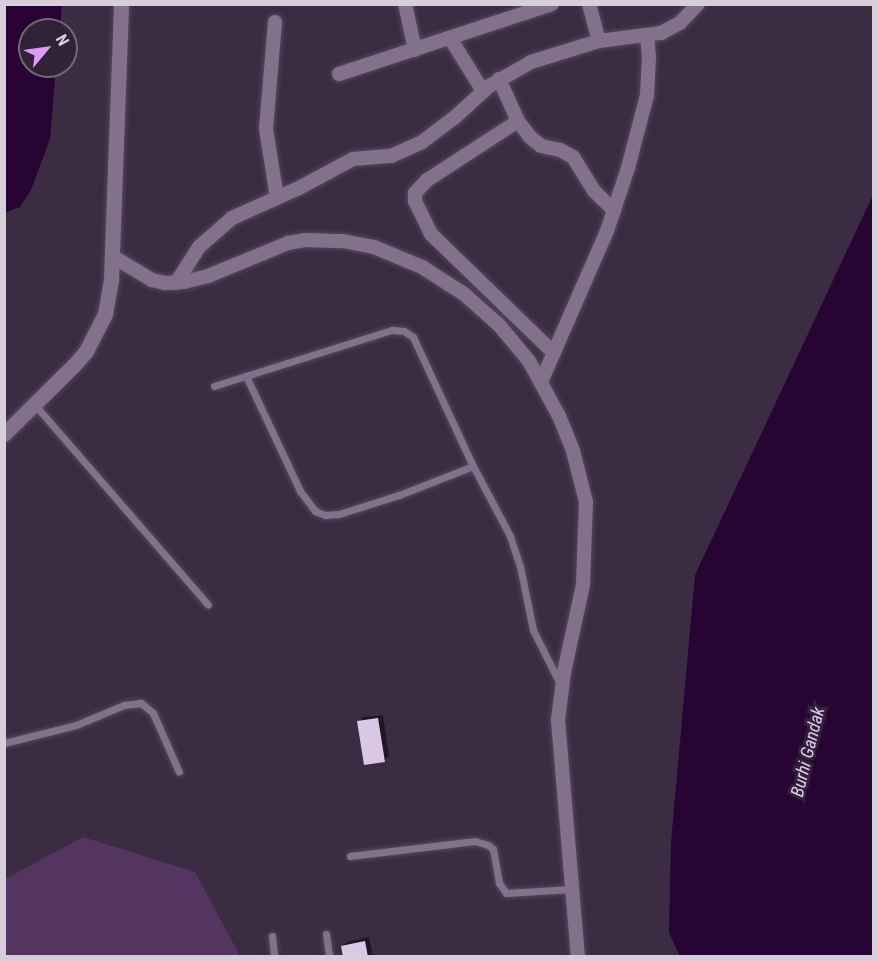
<!DOCTYPE html>
<html>
<head>
<meta charset="utf-8">
<style>
  body { margin:0 }
  #map { position:relative; width:878px; height:961px; overflow:hidden; background:#3c2c43; font-family:"Roboto Condensed",sans-serif }
  div>[style] { position:absolute }
  .green>* { inset:0; background:#543461 }
  .water>* { inset:0; background:#270434 }
  .shadow>* { inset:0; background:#0007 }
  .building>* { inset:0; background:#dac7e3 }
  .roads { filter:drop-shadow(0 0 2px #55485b) drop-shadow(0 0 2px #55485b) }
  .lane>* { height:7px; margin:-3.5px; padding:0 3.5px; transform-origin:3.5px; border-radius:3.5px; background:#83718b }
  .street>* { height:14px; margin:-7px; padding:0 7px; transform-origin:7px; border-radius:7px; background:#83718b }
  .secondary>* { height:15px; margin:-7.5px; padding:0 7.5px; transform-origin:7.5px; border-radius:7.5px; background:#83718b }
  span { translate:-50% -50%; white-space:nowrap; text-align:center; line-height:1.15; -webkit-text-stroke:6px #312238; paint-order:stroke }
  .water-label { font-size:18px; color:#e5c5f4; font-style:italic }
  .frame { position:absolute; inset:0; border:6px solid #d7cedc; pointer-events:none }
  .north { position:absolute; left:18px; top:18px; width:60px; height:60px; box-sizing:border-box; background:#312238; border:2px solid #73677a; border-radius:50%; rotate:61deg; font-size:16px; font-weight:700; line-height:24px; text-align:center; color:#d7cedc }
  .north::after { content:''; display:block; margin:auto; width:21px; height:27px; background:#da9af6; clip-path:polygon(50% 0,100% 100%,50% 72%,0 100%) }
</style>
</head>
<body>
<div id="map">
  <div class="green">
    <i style="clip-path:polygon(83px 837px,195px 872px,240px 956px,5px 956px,5px 879px)"></i>
  </div>
  <div class="water">
    <i style="clip-path:polygon(5px 4px,62px 5px,60px 30px,30px 30px,30px 66px,56px 66px,50px 139px,31px 190px,20px 207px,5px 213px)"></i>
    <i style="clip-path:polygon(873px 195px,873px 956px,680px 956px,669px 933px,671px 842px,695px 575px)"></i>
  </div>
  <div class="shadow">
    <i style="clip-path:polygon(383px 715px,389px 756px,384px 761px,359px 722px,363px 717px)"></i>
    <i style="clip-path:polygon(369px 937px,373px 956px,344px 956px,342px 946px,347px 942px)"></i>
  </div>
  <div class="building">
    <i style="clip-path:polygon(378px 718px,385px 762px,364px 765px,357px 721px)"></i>
    <i style="clip-path:polygon(365px 941px,368px 957px,343px 957px,341px 946px)"></i>
  </div>
  <div class="roads">
    <div class="lane">
      <i style="left:246px;top:376px;width:127px;rotate:64.8deg"></i>
      <i style="left:300px;top:491px;width:25px;rotate:53deg"></i>
      <i style="left:315px;top:511px;width:11px;rotate:22deg"></i>
      <i style="left:325px;top:515px;width:14px;rotate:-4deg"></i>
      <i style="left:339px;top:514px;width:63px;rotate:-17.6deg"></i>
      <i style="left:399px;top:495px;width:79px;rotate:-21.4deg"></i>
      <i style="left:214px;top:386px;width:187px;rotate:-17.5deg"></i>
      <i style="left:392px;top:330px;width:12px;rotate:5deg"></i>
      <i style="left:404px;top:331px;width:11px;rotate:34deg"></i>
      <i style="left:413px;top:337px;width:142px;rotate:65.1deg"></i>
      <i style="left:473px;top:466px;width:79px;rotate:62.1deg"></i>
      <i style="left:510px;top:536px;width:32px;rotate:72deg"></i>
      <i style="left:520px;top:566px;width:65px;rotate:78.5deg"></i>
      <i style="left:533px;top:630px;width:60px;rotate:63.4deg"></i>
      <i style="left:35px;top:405px;width:264px;rotate:49.1deg"></i>
      <i style="left:4px;top:743px;width:74px;rotate:-14deg"></i>
      <i style="left:76px;top:725px;width:52px;rotate:-22.6deg"></i>
      <i style="left:124px;top:705px;width:17px;rotate:-7deg"></i>
      <i style="left:141px;top:703px;width:16px;rotate:40deg"></i>
      <i style="left:153px;top:713px;width:64px;rotate:66.2deg"></i>
      <i style="left:350px;top:856px;width:126px;rotate:-6.8deg"></i>
      <i style="left:475px;top:841px;width:14px;rotate:17deg"></i>
      <i style="left:488px;top:845px;width:6px;rotate:39deg"></i>
      <i style="left:493px;top:849px;width:35px;rotate:80deg"></i>
      <i style="left:499px;top:883px;width:12px;rotate:55deg"></i>
      <i style="left:506px;top:893px;width:66px;rotate:-3.5deg"></i>
      <i style="left:326px;top:934px;width:22px;rotate:82deg"></i>
      <i style="left:272px;top:936px;width:20px;rotate:84deg"></i>
    </div>
    <div class="street">
      <i style="left:405px;top:4px;width:47px;rotate:77.7deg"></i>
      <i style="left:589px;top:4px;width:38px;rotate:75deg"></i>
      <i style="left:275px;top:22px;width:107px;rotate:94.8deg"></i>
      <i style="left:266px;top:129px;width:70px;rotate:80.9deg"></i>
      <i style="left:450px;top:38px;width:62px;rotate:58.1deg"></i>
      <i style="left:339px;top:74px;width:224px;rotate:-18.2deg"></i>
      <i style="left:499px;top:79px;width:46px;rotate:65.7deg"></i>
      <i style="left:518px;top:121px;width:20px;rotate:53deg"></i>
      <i style="left:530px;top:137px;width:14px;rotate:39deg"></i>
      <i style="left:541px;top:146px;width:19px;rotate:12deg"></i>
      <i style="left:560px;top:150px;width:15px;rotate:28deg"></i>
      <i style="left:573px;top:157px;width:40px;rotate:58deg"></i>
      <i style="left:594px;top:191px;width:28px;rotate:44deg"></i>
      <i style="left:518px;top:121px;width:108px;rotate:147deg"></i>
      <i style="left:427px;top:180px;width:18px;rotate:133deg"></i>
      <i style="left:415px;top:193px;width:8px;rotate:90deg"></i>
      <i style="left:415px;top:201px;width:37px;rotate:64deg"></i>
      <i style="left:431px;top:234px;width:171px;rotate:44.1deg"></i>
      <i style="left:112px;top:256px;width:47px;rotate:31deg"></i>
      <i style="left:152px;top:280px;width:13px;rotate:13deg"></i>
      <i style="left:165px;top:283px;width:19px;rotate:-3deg"></i>
      <i style="left:184px;top:282px;width:25px;rotate:-14deg"></i>
      <i style="left:208px;top:276px;width:87px;rotate:-22.4deg"></i>
      <i style="left:288px;top:243px;width:17px;rotate:-10deg"></i>
      <i style="left:305px;top:240px;width:38px;rotate:2deg"></i>
      <i style="left:343px;top:241px;width:32px;rotate:11deg"></i>
      <i style="left:374px;top:247px;width:52px;rotate:22.6deg"></i>
      <i style="left:422px;top:267px;width:50px;rotate:32.7deg"></i>
      <i style="left:464px;top:294px;width:47px;rotate:41.5deg"></i>
      <i style="left:499px;top:325px;width:47px;rotate:50.2deg"></i>
      <i style="left:529px;top:361px;width:63px;rotate:61.4deg"></i>
      <i style="left:559px;top:416px;width:38px;rotate:68deg"></i>
      <i style="left:573px;top:451px;width:53px;rotate:75.7deg"></i>
      <i style="left:586px;top:502px;width:83px;rotate:92.1deg"></i>
      <i style="left:583px;top:585px;width:89px;rotate:102.3deg"></i>
      <i style="left:564px;top:672px;width:48px;rotate:97.1deg"></i>
      <i style="left:558px;top:720px;width:237px;rotate:85.2deg"></i>
      <i style="left:176px;top:283px;width:43px;rotate:-57.4deg"></i>
      <i style="left:199px;top:247px;width:44px;rotate:-41.3deg"></i>
      <i style="left:232px;top:218px;width:73px;rotate:-24.1deg"></i>
      <i style="left:299px;top:188px;width:61px;rotate:-28.2deg"></i>
      <i style="left:353px;top:159px;width:38px;rotate:-5deg"></i>
      <i style="left:391px;top:156px;width:34px;rotate:-24deg"></i>
      <i style="left:422px;top:142px;width:40px;rotate:-37deg"></i>
      <i style="left:454px;top:118px;width:47px;rotate:-42.4deg"></i>
      <i style="left:489px;top:86px;width:48px;rotate:-29.7deg"></i>
      <i style="left:531px;top:62px;width:71px;rotate:-17.2deg"></i>
      <i style="left:599px;top:41px;width:63px;rotate:-7.4deg"></i>
      <i style="left:661px;top:33px;width:21px;rotate:-28deg"></i>
      <i style="left:680px;top:23px;width:26px;rotate:-47deg"></i>
      <i style="left:541px;top:382px;width:165px;rotate:-66.4deg"></i>
      <i style="left:607px;top:231px;width:66px;rotate:-71.6deg"></i>
      <i style="left:628px;top:168px;width:75px;rotate:-75.4deg"></i>
      <i style="left:647px;top:95px;width:37px;rotate:-87deg"></i>
      <i style="left:649px;top:58px;width:21px;rotate:-95deg"></i>
    </div>
    <div class="secondary">
      <i style="left:4px;top:434px;width:98px;rotate:-44.6deg"></i>
      <i style="left:74px;top:365px;width:18px;rotate:-49deg"></i>
      <i style="left:86px;top:351px;width:42px;rotate:-62.8deg"></i>
      <i style="left:105px;top:314px;width:36px;rotate:-80deg"></i>
      <i style="left:111px;top:279px;width:275px;rotate:-87.9deg"></i>
    </div>
  </div>
  <div class="water-label">
    <span style="left:808px;top:752px;rotate:-76deg">Burhi Gandak</span>
  </div>
  <div class="frame"></div>
  <div class="north">N</div>
</div>
</body>
</html>
